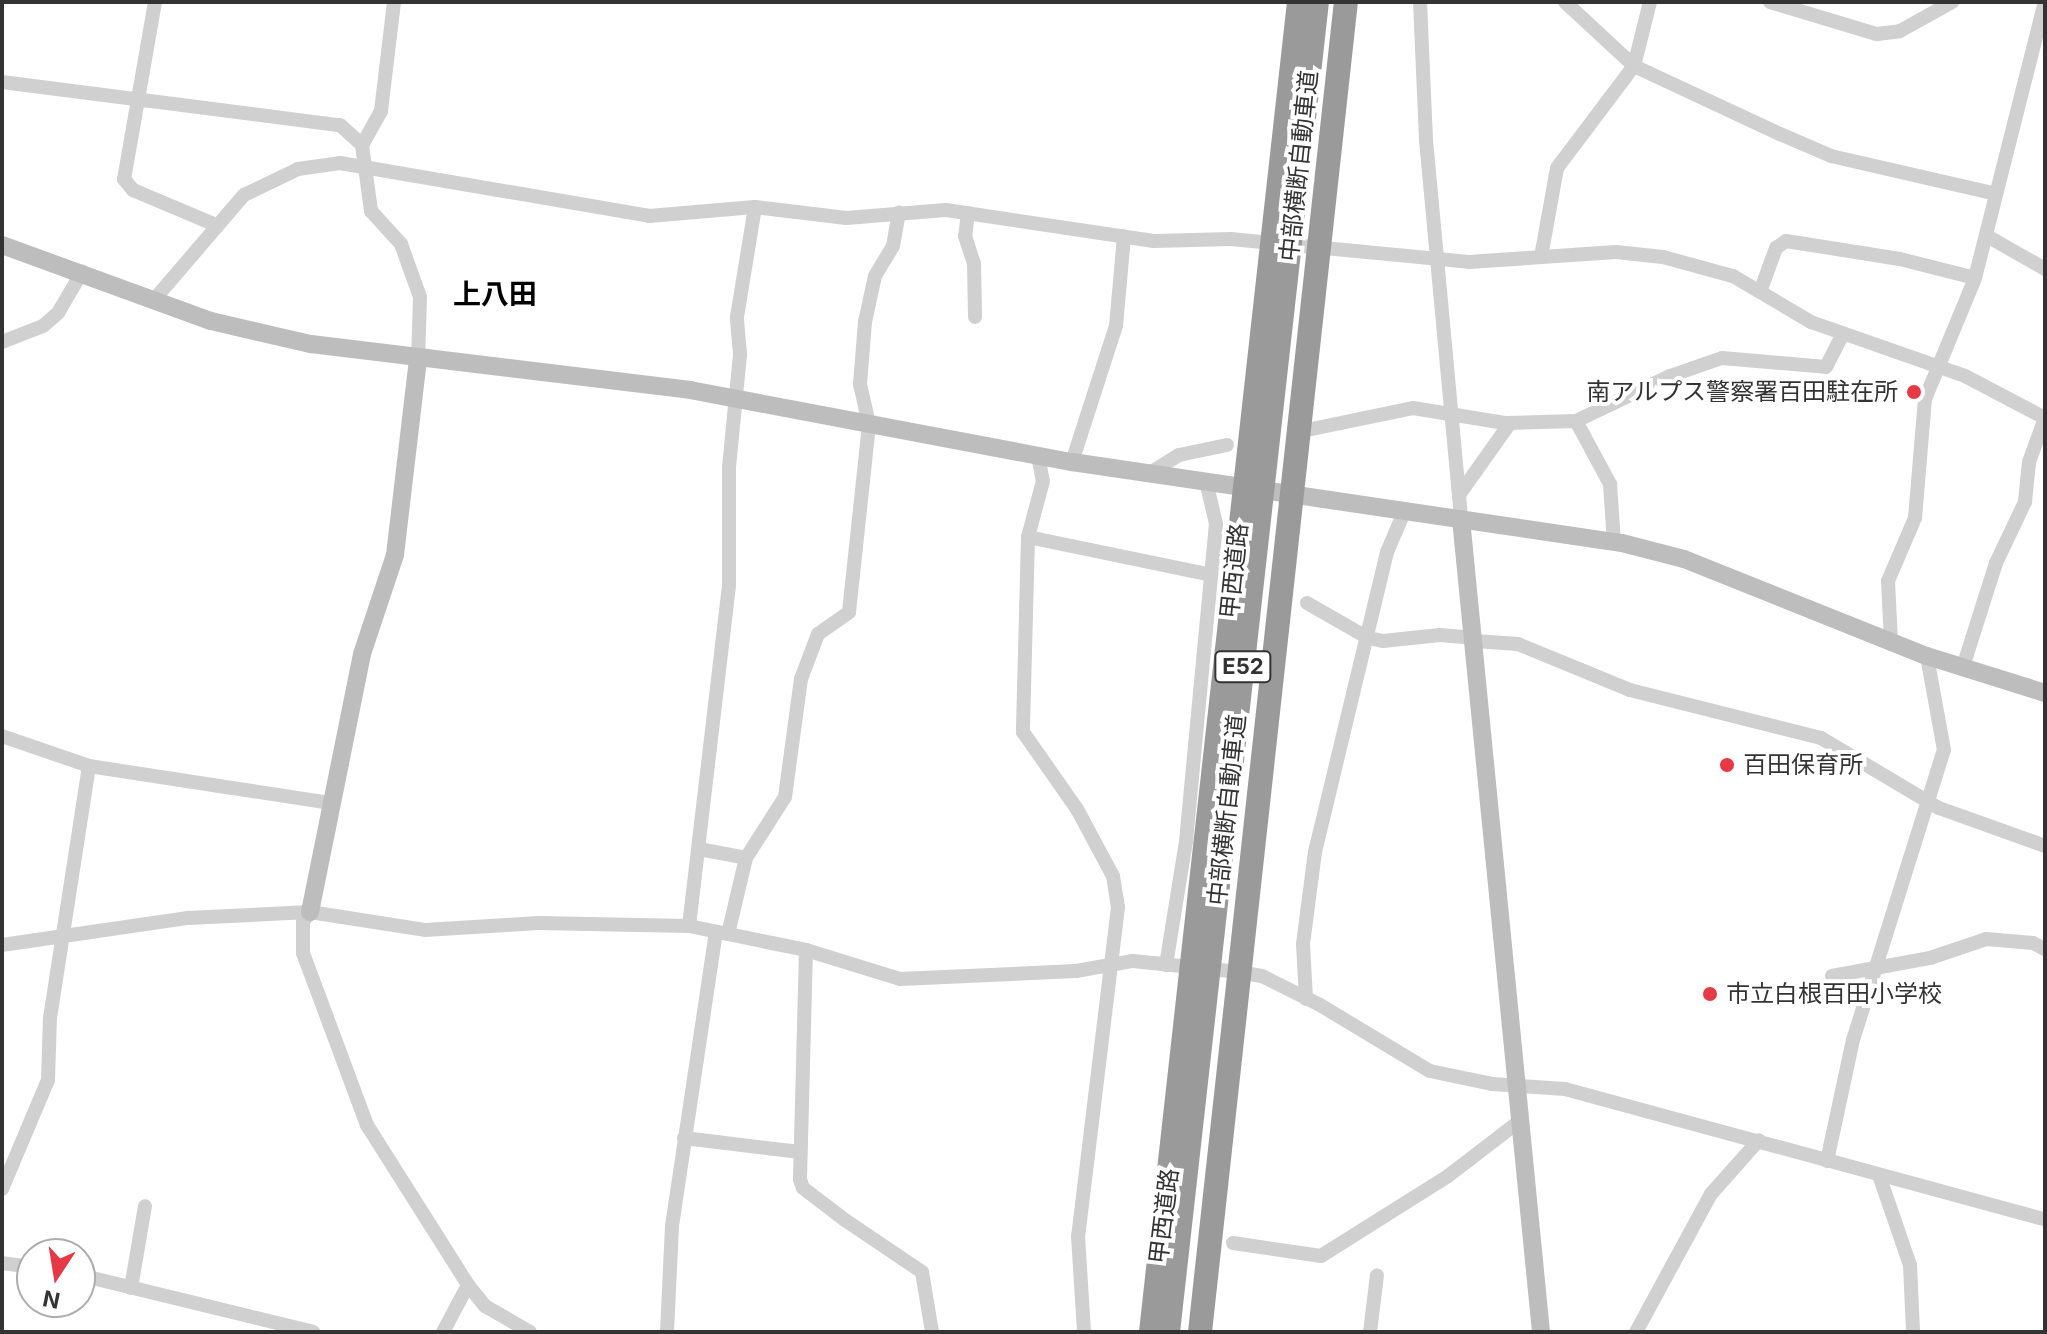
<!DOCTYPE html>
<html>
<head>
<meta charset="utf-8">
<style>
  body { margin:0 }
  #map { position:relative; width:2047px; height:1334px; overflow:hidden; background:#fff; font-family:Inter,"Noto Sans JP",sans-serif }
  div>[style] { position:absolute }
  .street>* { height:14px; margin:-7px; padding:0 7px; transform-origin:7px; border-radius:7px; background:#d0d0d0 }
  .secondary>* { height:18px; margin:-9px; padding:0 9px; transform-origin:9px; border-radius:9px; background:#bdbdbd }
  .highway>* { height:24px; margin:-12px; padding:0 12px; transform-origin:12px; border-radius:12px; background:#9a9a9a }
  .highway-bridge>* { height:24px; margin:-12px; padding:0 12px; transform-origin:12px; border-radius:12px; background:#9a9a9a }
  .dots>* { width:22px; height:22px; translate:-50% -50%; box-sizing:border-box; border:4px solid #fff; border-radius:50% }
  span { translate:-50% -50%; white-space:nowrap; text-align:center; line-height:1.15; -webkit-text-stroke:8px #fff; paint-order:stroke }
  .shield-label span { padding:2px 6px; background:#fff; border:2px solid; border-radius:6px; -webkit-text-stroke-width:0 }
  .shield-label { font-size:22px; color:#333; font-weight:700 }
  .street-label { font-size:24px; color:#333 }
  .poi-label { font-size:24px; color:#333 }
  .right { translate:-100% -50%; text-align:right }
  .left { translate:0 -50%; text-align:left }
  .quarter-label { font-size:28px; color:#000; font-weight:700 }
  .frame { position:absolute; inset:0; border:4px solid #333; pointer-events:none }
  .north { position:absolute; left:16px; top:1238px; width:80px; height:80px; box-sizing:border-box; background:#fff; border:2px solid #adadad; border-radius:50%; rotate:192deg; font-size:22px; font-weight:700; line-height:32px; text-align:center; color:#333 }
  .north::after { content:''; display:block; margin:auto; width:28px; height:36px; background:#e63946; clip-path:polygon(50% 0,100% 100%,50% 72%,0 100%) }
</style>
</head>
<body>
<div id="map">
  <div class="street">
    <i style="left:155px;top:2px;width:180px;rotate:99.9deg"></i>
    <i style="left:124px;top:179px;width:14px;rotate:51deg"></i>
    <i style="left:133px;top:190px;width:90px;rotate:22.9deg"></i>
    <i style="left:394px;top:2px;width:110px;rotate:96.8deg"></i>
    <i style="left:381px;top:111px;width:39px;rotate:119deg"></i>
    <i style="left:362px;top:145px;width:67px;rotate:82.2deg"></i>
    <i style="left:371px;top:211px;width:45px;rotate:47.7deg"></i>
    <i style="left:401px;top:244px;width:56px;rotate:70.3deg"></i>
    <i style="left:420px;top:297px;width:62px;rotate:91.8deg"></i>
    <i style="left:1420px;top:2px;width:138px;rotate:87.5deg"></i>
    <i style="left:1426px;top:140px;width:381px;rotate:84.7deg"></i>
    <i style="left:1565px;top:2px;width:94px;rotate:42.8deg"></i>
    <i style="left:1634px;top:66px;width:161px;rotate:25deg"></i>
    <i style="left:1780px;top:134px;width:56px;rotate:23.3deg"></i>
    <i style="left:1831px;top:156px;width:166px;rotate:12.9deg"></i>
    <i style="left:1770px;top:2px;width:112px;rotate:16.7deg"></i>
    <i style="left:1877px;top:34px;width:23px;rotate:-7deg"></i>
    <i style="left:1900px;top:31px;width:60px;rotate:-29.1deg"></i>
    <i style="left:2px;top:82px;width:341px;rotate:7.3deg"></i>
    <i style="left:340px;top:125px;width:30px;rotate:42deg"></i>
    <i style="left:968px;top:213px;width:23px;rotate:97deg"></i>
    <i style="left:965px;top:236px;width:28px;rotate:72deg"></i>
    <i style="left:974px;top:263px;width:54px;rotate:88.9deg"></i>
    <i style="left:1987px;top:236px;width:67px;rotate:29.6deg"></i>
    <i style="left:1541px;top:257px;width:90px;rotate:-79.8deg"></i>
    <i style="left:1557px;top:168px;width:128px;rotate:-53deg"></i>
    <i style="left:1634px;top:66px;width:66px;rotate:-76deg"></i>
    <i style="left:1760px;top:292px;width:47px;rotate:-70deg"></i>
    <i style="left:1776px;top:248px;width:12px;rotate:-35deg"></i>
    <i style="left:1786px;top:241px;width:115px;rotate:9deg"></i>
    <i style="left:1900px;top:259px;width:77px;rotate:14.2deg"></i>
    <i style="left:153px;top:301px;width:140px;rotate:-49.4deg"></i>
    <i style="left:244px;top:195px;width:60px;rotate:-25.7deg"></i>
    <i style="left:298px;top:169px;width:42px;rotate:-8.1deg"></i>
    <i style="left:340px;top:163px;width:314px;rotate:9.7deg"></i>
    <i style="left:649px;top:216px;width:106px;rotate:-4.9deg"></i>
    <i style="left:755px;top:207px;width:92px;rotate:6.9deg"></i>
    <i style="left:846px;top:218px;width:100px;rotate:-4.6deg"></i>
    <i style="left:946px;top:210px;width:210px;rotate:8.5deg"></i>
    <i style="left:1154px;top:241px;width:77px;rotate:-1.5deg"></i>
    <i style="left:1231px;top:239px;width:239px;rotate:5.5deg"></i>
    <i style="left:1469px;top:262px;width:147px;rotate:-3.9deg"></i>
    <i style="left:1616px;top:252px;width:47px;rotate:6.1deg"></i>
    <i style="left:1663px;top:257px;width:73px;rotate:15.2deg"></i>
    <i style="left:1733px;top:276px;width:91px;rotate:30.5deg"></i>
    <i style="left:1811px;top:322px;width:163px;rotate:19.3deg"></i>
    <i style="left:1965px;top:376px;width:90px;rotate:27.7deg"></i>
    <i style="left:2px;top:342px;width:44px;rotate:-21.3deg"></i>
    <i style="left:43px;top:326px;width:20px;rotate:-41deg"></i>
    <i style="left:58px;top:313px;width:48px;rotate:-59.7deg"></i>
    <i style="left:1576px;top:421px;width:72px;rotate:61.6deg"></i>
    <i style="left:1610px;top:484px;width:58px;rotate:86.1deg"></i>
    <i style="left:1302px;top:431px;width:113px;rotate:-11.7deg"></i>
    <i style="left:1413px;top:408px;width:93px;rotate:9.3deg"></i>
    <i style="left:1505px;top:423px;width:71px;rotate:-1.6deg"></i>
    <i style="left:1576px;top:421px;width:104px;rotate:-25.6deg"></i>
    <i style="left:1670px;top:376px;width:55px;rotate:-19.1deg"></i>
    <i style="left:1722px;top:358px;width:104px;rotate:4.9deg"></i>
    <i style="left:1826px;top:367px;width:37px;rotate:-63deg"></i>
    <i style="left:1038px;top:456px;width:25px;rotate:79deg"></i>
    <i style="left:1043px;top:481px;width:58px;rotate:105deg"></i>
    <i style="left:1028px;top:537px;width:195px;rotate:91.5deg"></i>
    <i style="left:1023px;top:732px;width:94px;rotate:55deg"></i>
    <i style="left:1077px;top:809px;width:76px;rotate:61.8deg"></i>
    <i style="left:1113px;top:876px;width:31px;rotate:81deg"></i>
    <i style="left:1118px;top:907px;width:331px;rotate:96.9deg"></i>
    <i style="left:1078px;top:1236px;width:96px;rotate:86.4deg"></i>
    <i style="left:1072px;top:462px;width:143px;rotate:-72.1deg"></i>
    <i style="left:1116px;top:326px;width:90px;rotate:-84.9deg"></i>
    <i style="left:1150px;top:473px;width:34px;rotate:-32deg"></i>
    <i style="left:1179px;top:455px;width:49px;rotate:-11.8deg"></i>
    <i style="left:1459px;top:495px;width:88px;rotate:-54.7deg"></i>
    <i style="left:1028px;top:537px;width:187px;rotate:11.7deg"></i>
    <i style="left:1307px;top:603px;width:70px;rotate:29.8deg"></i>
    <i style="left:1368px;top:638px;width:15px;rotate:11deg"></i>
    <i style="left:1383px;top:641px;width:57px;rotate:-6deg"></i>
    <i style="left:1440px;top:635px;width:35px;rotate:5deg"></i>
    <i style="left:1475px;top:641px;width:43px;rotate:4deg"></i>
    <i style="left:1518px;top:644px;width:121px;rotate:22.3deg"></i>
    <i style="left:1630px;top:690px;width:197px;rotate:14.1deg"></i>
    <i style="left:1821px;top:738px;width:137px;rotate:30.7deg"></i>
    <i style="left:1939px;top:808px;width:113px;rotate:19.7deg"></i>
    <i style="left:1891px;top:642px;width:61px;rotate:-92.8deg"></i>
    <i style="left:1888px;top:581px;width:69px;rotate:-66.8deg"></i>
    <i style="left:1915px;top:518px;width:119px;rotate:-85.2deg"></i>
    <i style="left:1925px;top:399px;width:131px;rotate:-67.5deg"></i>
    <i style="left:1975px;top:278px;width:285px;rotate:-75.8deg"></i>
    <i style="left:1963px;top:667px;width:109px;rotate:-72.4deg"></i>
    <i style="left:1996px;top:563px;width:68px;rotate:-64.6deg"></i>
    <i style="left:2025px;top:502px;width:40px;rotate:-84.3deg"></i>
    <i style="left:2029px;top:462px;width:47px;rotate:-70deg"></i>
    <i style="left:2px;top:736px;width:92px;rotate:19deg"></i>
    <i style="left:89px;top:766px;width:245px;rotate:8.7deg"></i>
    <i style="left:699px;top:849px;width:48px;rotate:10.8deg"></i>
    <i style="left:310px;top:912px;width:12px;rotate:125deg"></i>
    <i style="left:303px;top:922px;width:31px;rotate:90deg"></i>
    <i style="left:303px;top:953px;width:184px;rotate:69.6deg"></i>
    <i style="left:367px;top:1125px;width:189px;rotate:57.7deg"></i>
    <i style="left:468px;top:1285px;width:27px;rotate:51deg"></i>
    <i style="left:485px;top:1306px;width:52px;rotate:30deg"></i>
    <i style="left:689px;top:926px;width:344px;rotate:-83.3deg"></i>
    <i style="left:729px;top:584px;width:117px;rotate:-90deg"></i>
    <i style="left:729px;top:467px;width:114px;rotate:-84.4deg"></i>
    <i style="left:740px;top:354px;width:37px;rotate:-95deg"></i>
    <i style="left:737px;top:317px;width:111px;rotate:-80.7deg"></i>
    <i style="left:728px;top:934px;width:78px;rotate:-76.7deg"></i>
    <i style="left:746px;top:858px;width:72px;rotate:-57.4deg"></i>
    <i style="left:785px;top:797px;width:119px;rotate:-82.3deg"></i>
    <i style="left:801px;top:679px;width:48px;rotate:-69.3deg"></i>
    <i style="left:818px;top:634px;width:38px;rotate:-35deg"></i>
    <i style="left:849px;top:612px;width:189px;rotate:-83.9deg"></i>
    <i style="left:869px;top:424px;width:41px;rotate:-102.7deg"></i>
    <i style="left:860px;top:384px;width:62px;rotate:-85.4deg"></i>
    <i style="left:865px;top:322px;width:47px;rotate:-77.7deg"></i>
    <i style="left:875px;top:276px;width:35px;rotate:-59deg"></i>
    <i style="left:893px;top:246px;width:34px;rotate:-80deg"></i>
    <i style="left:2px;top:945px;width:188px;rotate:-8.3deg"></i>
    <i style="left:188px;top:918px;width:122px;rotate:-2.8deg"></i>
    <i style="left:310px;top:912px;width:116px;rotate:8.9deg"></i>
    <i style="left:425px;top:930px;width:113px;rotate:-3.5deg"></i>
    <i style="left:538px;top:923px;width:151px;rotate:1.1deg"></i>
    <i style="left:689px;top:926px;width:119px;rotate:11.6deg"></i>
    <i style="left:806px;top:950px;width:98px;rotate:17.1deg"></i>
    <i style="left:900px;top:979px;width:176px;rotate:-2.6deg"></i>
    <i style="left:1076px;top:971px;width:58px;rotate:-10deg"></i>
    <i style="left:1133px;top:961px;width:107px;rotate:5.9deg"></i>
    <i style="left:1239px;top:972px;width:23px;rotate:10deg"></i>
    <i style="left:1262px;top:976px;width:65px;rotate:26.6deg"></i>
    <i style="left:1320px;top:1005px;width:128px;rotate:31deg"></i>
    <i style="left:1430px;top:1071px;width:63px;rotate:11.8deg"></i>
    <i style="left:1492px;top:1084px;width:73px;rotate:3.9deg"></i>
    <i style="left:1565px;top:1089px;width:497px;rotate:15.2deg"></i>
    <i style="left:806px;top:950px;width:229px;rotate:91.5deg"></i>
    <i style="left:800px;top:1179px;width:9px;rotate:72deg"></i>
    <i style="left:803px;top:1188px;width:53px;rotate:37.3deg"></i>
    <i style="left:845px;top:1220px;width:93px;rotate:34deg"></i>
    <i style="left:922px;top:1272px;width:61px;rotate:80.5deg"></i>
    <i style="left:1166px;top:965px;width:126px;rotate:-80.8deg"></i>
    <i style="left:1186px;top:841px;width:318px;rotate:-84.6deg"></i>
    <i style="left:1216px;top:524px;width:44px;rotate:-103.1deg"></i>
    <i style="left:1832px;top:976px;width:100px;rotate:-10.4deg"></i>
    <i style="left:1930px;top:958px;width:59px;rotate:-18.7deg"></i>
    <i style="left:1986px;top:939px;width:47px;rotate:4.9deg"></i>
    <i style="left:2033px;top:943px;width:13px;rotate:27deg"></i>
    <i style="left:1306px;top:999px;width:55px;rotate:-93.1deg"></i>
    <i style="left:1303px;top:944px;width:93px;rotate:-82.6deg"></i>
    <i style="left:1315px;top:852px;width:309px;rotate:-76.5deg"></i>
    <i style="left:1387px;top:552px;width:46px;rotate:-66.8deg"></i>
    <i style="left:684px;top:1138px;width:117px;rotate:6.9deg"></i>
    <i style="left:1827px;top:1161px;width:124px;rotate:-77.9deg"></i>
    <i style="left:1853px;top:1040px;width:304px;rotate:-72.6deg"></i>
    <i style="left:1944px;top:750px;width:96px;rotate:-100.3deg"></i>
    <i style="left:1880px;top:1178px;width:92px;rotate:71deg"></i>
    <i style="left:1910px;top:1265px;width:67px;rotate:87.4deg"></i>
    <i style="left:2px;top:1189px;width:118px;rotate:-67.1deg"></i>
    <i style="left:48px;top:1080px;width:62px;rotate:-88.2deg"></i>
    <i style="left:50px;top:1018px;width:255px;rotate:-81.2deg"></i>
    <i style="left:1233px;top:1243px;width:89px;rotate:8.4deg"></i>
    <i style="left:1321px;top:1256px;width:150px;rotate:-32.2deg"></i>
    <i style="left:1448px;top:1176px;width:92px;rotate:-37.5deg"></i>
    <i style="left:2px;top:1263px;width:30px;rotate:8deg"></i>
    <i style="left:80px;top:1275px;width:240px;rotate:13.7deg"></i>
    <i style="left:131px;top:1288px;width:83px;rotate:-80.3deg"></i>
    <i style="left:443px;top:1332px;width:53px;rotate:-62deg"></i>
    <i style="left:667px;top:1332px;width:106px;rotate:-87.3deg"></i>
    <i style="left:672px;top:1226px;width:297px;rotate:-81.5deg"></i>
    <i style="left:1370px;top:1332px;width:57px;rotate:-83deg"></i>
    <i style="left:1636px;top:1332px;width:157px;rotate:-61.5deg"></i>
    <i style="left:1711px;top:1194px;width:72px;rotate:-48.4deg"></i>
  </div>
  <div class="secondary">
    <i style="left:2px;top:245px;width:222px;rotate:20deg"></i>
    <i style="left:211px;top:321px;width:103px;rotate:13deg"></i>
    <i style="left:311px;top:344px;width:382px;rotate:6.9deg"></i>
    <i style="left:690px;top:390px;width:389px;rotate:10.7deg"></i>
    <i style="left:1072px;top:462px;width:556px;rotate:8.38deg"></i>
    <i style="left:1622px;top:543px;width:64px;rotate:14.5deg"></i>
    <i style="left:1684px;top:559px;width:262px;rotate:21.8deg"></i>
    <i style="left:1927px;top:656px;width:124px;rotate:17.4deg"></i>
    <i style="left:1461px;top:519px;width:817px;rotate:84.38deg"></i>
    <i style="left:310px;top:912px;width:263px;rotate:-78.6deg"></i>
    <i style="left:362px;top:654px;width:104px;rotate:-71.6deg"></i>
    <i style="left:395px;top:555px;width:197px;rotate:-83.3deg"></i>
  </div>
  <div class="highway">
    <i style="left:1151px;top:1332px;width:1338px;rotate:-83.65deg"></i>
    <i style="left:1200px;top:1332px;width:1338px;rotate:-83.74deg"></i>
  </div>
  <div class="highway-bridge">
    <i style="left:1168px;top:1332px;width:1338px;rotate:-83.61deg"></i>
  </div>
  <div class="dots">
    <i style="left:1914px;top:392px;background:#e63946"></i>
    <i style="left:1727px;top:765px;background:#e63946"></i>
    <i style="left:1710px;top:994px;background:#e63946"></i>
  </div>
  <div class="shield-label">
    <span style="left:1243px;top:667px">E52</span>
  </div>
  <div class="street-label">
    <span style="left:1299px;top:166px;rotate:-84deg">中部横断自動車道</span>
    <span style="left:1234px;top:571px;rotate:-84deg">甲西道路</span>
    <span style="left:1227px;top:810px;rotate:-84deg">中部横断自動車道</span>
    <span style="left:1164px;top:1216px;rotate:-83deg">甲西道路</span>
  </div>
  <div class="poi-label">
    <span class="right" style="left:1898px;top:392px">南アルプス警察署百田駐在所</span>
    <span class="left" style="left:1743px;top:765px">百田保育所</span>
    <span class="left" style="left:1726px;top:994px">市立白根百田小学校</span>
  </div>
  <div class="quarter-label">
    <span style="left:495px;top:294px">上八田</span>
  </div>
  <div class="frame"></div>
  <div class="north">N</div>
</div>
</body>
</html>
